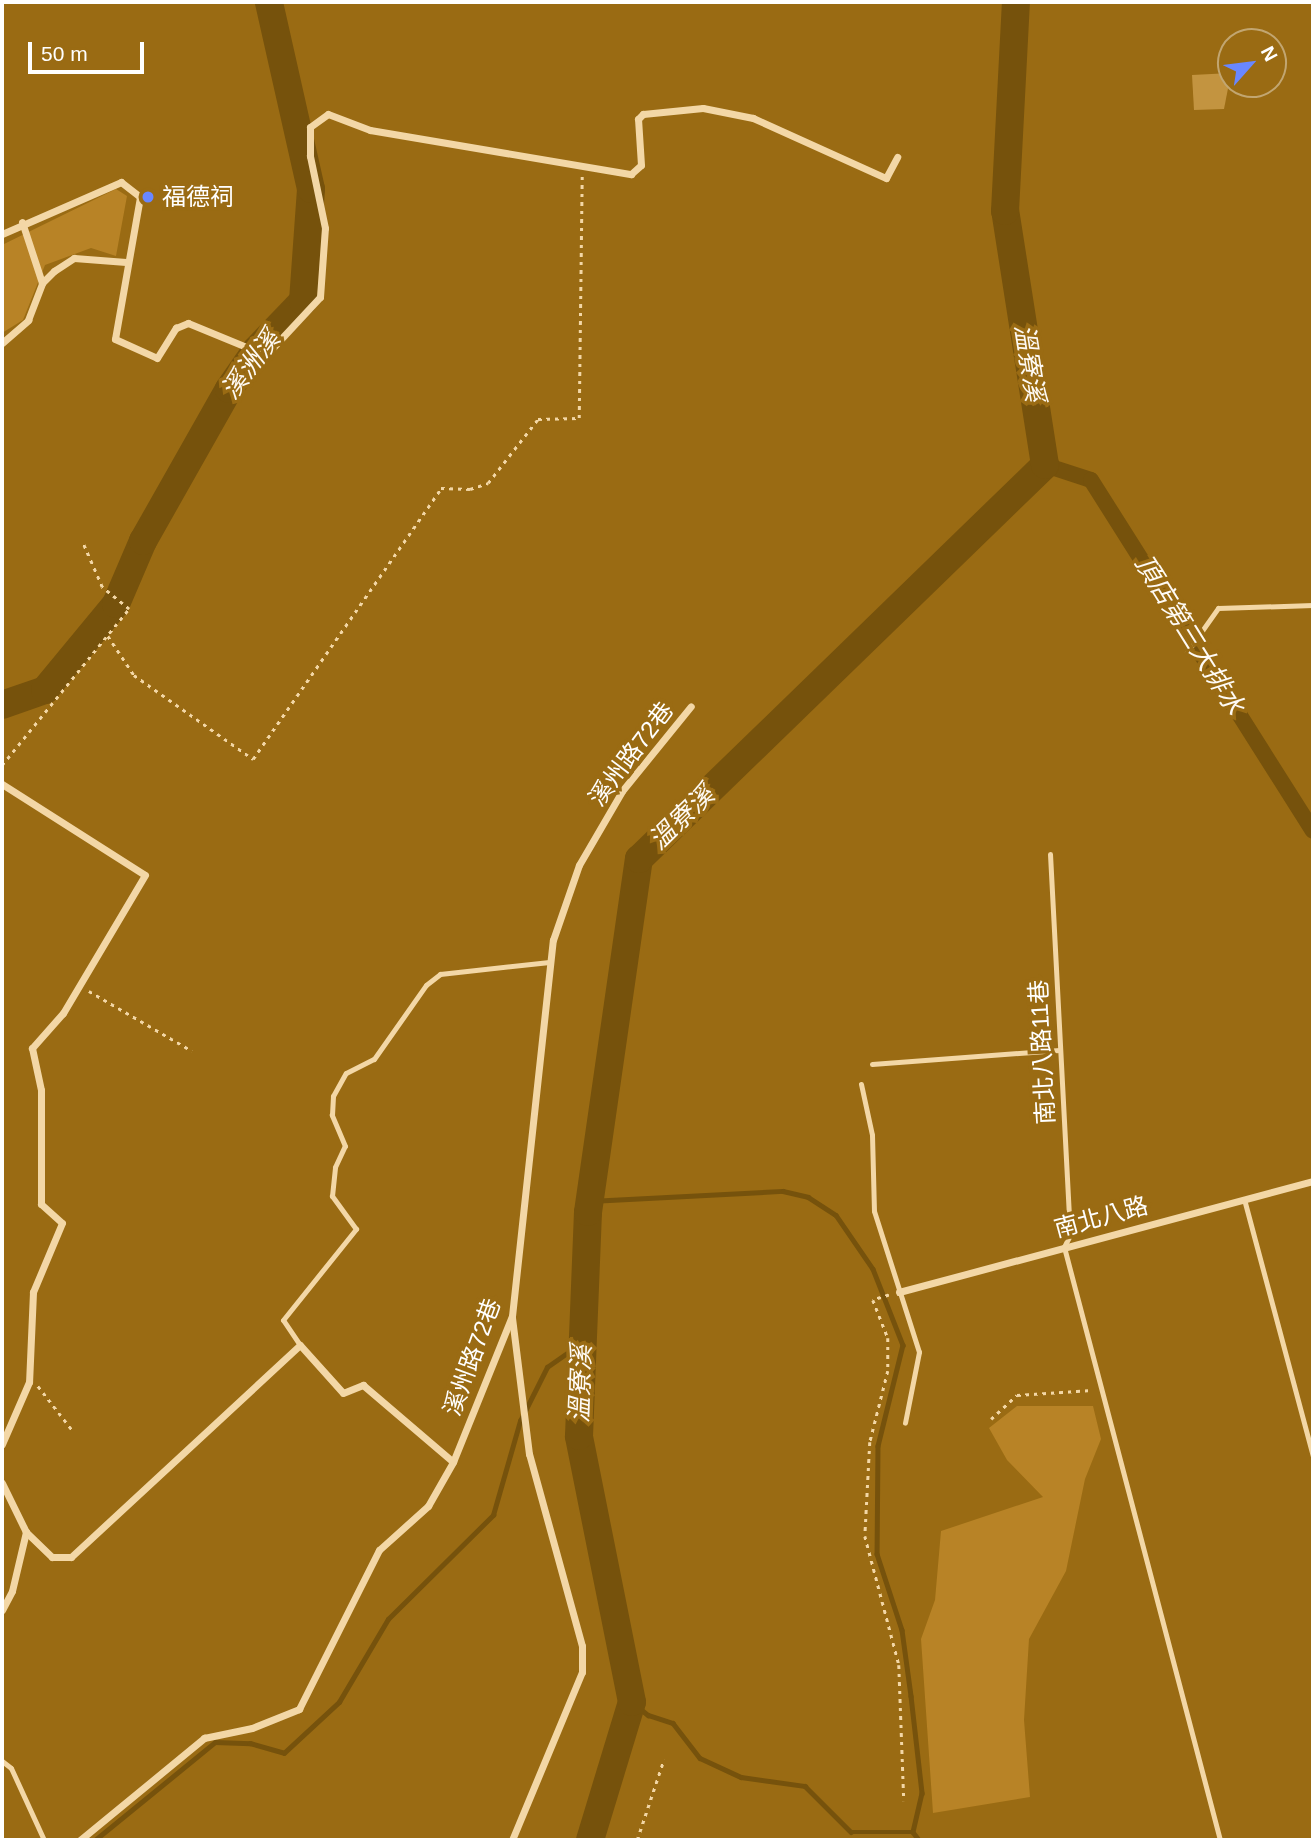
<!DOCTYPE html>
<html>
<head>
<meta charset="utf-8">
<style>
  body { margin:0 }
  #map { position:relative; width:1315px; height:1842px; overflow:hidden; background:#9a6b13; font-family:Arial,"Noto Sans TC",sans-serif }
  div>[style] { position:absolute }
  .green>* { inset:0; background:#b88326 }
  .stream>* { height:4.5px; margin:-2.25px; padding:0 2.25px; transform-origin:2.25px; border-radius:2.25px; background:#76520c }
  .canal>* { height:16px; margin:-8px; padding:0 8px; transform-origin:8px; border-radius:8px; background:#76520c }
  .river>* { height:28px; margin:-14px; padding:0 14px; transform-origin:14px; border-radius:14px; background:#76520c }
  .building>* { inset:0; background:#c39440 }
  .path>* { height:2.5px; margin-top:-1.25px; transform-origin:0; background:repeating-linear-gradient(90deg,#f3d7a6 0 3.5px,transparent 0 8.5px) }
  .lane>* { height:5px; margin:-2.5px; padding:0 2.5px; transform-origin:2.5px; border-radius:2.5px; background:#f3d7a6 }
  .street>* { height:7px; margin:-3.5px; padding:0 3.5px; transform-origin:3.5px; border-radius:3.5px; background:#f3d7a6 }
  .dots>* { width:19px; height:19px; translate:-50% -50%; box-sizing:border-box; border:4px solid #9a6b13; border-radius:50% }
  span { translate:-50% -50%; white-space:nowrap; text-align:center; line-height:1.15; -webkit-text-stroke:7px #9a6b13; paint-order:stroke }
  .poi-label { font-size:24px; color:#fff }
  .left { translate:0 -50%; text-align:left }
  .street-label { font-size:24px; color:#fff }
  .water-label { font-size:26px; color:#fefaf4; font-style:italic }
  .frame { position:absolute; inset:0; border:4px solid #fff; pointer-events:none }
  .north { position:absolute; left:1217px; top:28px; width:70px; height:70px; box-sizing:border-box; background:#9a6b13; border:2px solid #c2a671; border-radius:50%; rotate:62deg; font-size:19px; font-weight:700; line-height:28px; text-align:center; color:#fff }
  .north::after { content:''; display:block; margin:auto; width:24px; height:32px; background:#6987ff; clip-path:polygon(50% 0,100% 100%,50% 72%,0 100%) }
  .scale { position:absolute; left:28px; top:42px; width:116px; height:32px; box-sizing:border-box; border:4px solid #fff; border-top:0; padding-left:9px; font-size:21px; line-height:24px; white-space:nowrap; color:#fff; -webkit-text-stroke:5px #9a6b13; paint-order:stroke }
</style>
</head>
<body>
<div id="map">
  <div class="green">
    <i style="clip-path:polygon(116px 189px,127px 196px,116px 256px,91px 248px,45px 265px,23px 320px,2px 333px,2px 245px)"></i>
    <i style="clip-path:polygon(1017px 1406px,1093px 1406px,1101px 1439px,1085px 1479px,1066px 1571px,1029px 1639px,1024px 1720px,1030px 1797px,933px 1813px,921px 1639px,935px 1600px,941px 1531px,1043px 1497px,1007px 1460px,989px 1428px)"></i>
  </div>
  <div class="stream">
    <i style="left:590px;top:1201px;width:193px;rotate:-3deg"></i>
    <i style="left:783px;top:1191px;width:26px;rotate:13deg"></i>
    <i style="left:808px;top:1197px;width:33px;rotate:33deg"></i>
    <i style="left:836px;top:1215px;width:65px;rotate:55.6deg"></i>
    <i style="left:873px;top:1269px;width:82px;rotate:68.5deg"></i>
    <i style="left:903px;top:1345px;width:104px;rotate:103.9deg"></i>
    <i style="left:878px;top:1446px;width:108px;rotate:90.5deg"></i>
    <i style="left:877px;top:1554px;width:80px;rotate:71.8deg"></i>
    <i style="left:902px;top:1630px;width:67px;rotate:82.2deg"></i>
    <i style="left:911px;top:1696px;width:98px;rotate:83.5deg"></i>
    <i style="left:922px;top:1793px;width:40px;rotate:103deg"></i>
    <i style="left:632px;top:1702px;width:21px;rotate:39deg"></i>
    <i style="left:648px;top:1715px;width:26px;rotate:18deg"></i>
    <i style="left:673px;top:1723px;width:44px;rotate:52.4deg"></i>
    <i style="left:700px;top:1758px;width:45px;rotate:24.9deg"></i>
    <i style="left:741px;top:1777px;width:65px;rotate:8deg"></i>
    <i style="left:805px;top:1786px;width:65px;rotate:45deg"></i>
    <i style="left:851px;top:1832px;width:62px"></i>
    <i style="left:913px;top:1832px;width:10px;rotate:53deg"></i>
    <i style="left:95px;top:1840px;width:155px;rotate:-39.2deg"></i>
    <i style="left:215px;top:1742px;width:35px;rotate:2deg"></i>
    <i style="left:250px;top:1743px;width:35px;rotate:16deg"></i>
    <i style="left:284px;top:1753px;width:75px;rotate:-42.8deg"></i>
    <i style="left:339px;top:1702px;width:96px;rotate:-59.4deg"></i>
    <i style="left:388px;top:1619px;width:148px;rotate:-44.7deg"></i>
    <i style="left:493px;top:1515px;width:98px;rotate:-74deg"></i>
    <i style="left:520px;top:1421px;width:60px;rotate:-63.4deg"></i>
    <i style="left:547px;top:1367px;width:44px;rotate:-34.8deg"></i>
  </div>
  <div class="canal">
    <i style="left:1045px;top:465px;width:48px;rotate:18.1deg"></i>
    <i style="left:1091px;top:480px;width:415px;rotate:57.7deg"></i>
  </div>
  <div class="river">
    <i style="left:2px;top:705px;width:46px;rotate:-19.2deg"></i>
    <i style="left:45px;top:690px;width:112px;rotate:-50.5deg"></i>
    <i style="left:116px;top:604px;width:69px;rotate:-66.8deg"></i>
    <i style="left:143px;top:541px;width:175px;rotate:-60.5deg"></i>
    <i style="left:229px;top:389px;width:47px;rotate:-55.3deg"></i>
    <i style="left:256px;top:350px;width:68px;rotate:-46.2deg"></i>
    <i style="left:303px;top:301px;width:112px;rotate:-85.9deg"></i>
    <i style="left:311px;top:189px;width:192px;rotate:-102.7deg"></i>
    <i style="left:590px;top:1840px;width:144px;rotate:-73.1deg"></i>
    <i style="left:632px;top:1702px;width:271px;rotate:-101.3deg"></i>
    <i style="left:579px;top:1436px;width:224px;rotate:-87.7deg"></i>
    <i style="left:588px;top:1212px;width:357px;rotate:-81.8deg"></i>
    <i style="left:639px;top:859px;width:566px;rotate:-44.14deg"></i>
    <i style="left:1045px;top:465px;width:257px;rotate:-98.9deg"></i>
    <i style="left:1005px;top:211px;width:209px;rotate:-87deg"></i>
  </div>
  <div class="building">
    <i style="clip-path:polygon(1231px 73px,1224px 109px,1194px 110px,1192px 75px)"></i>
  </div>
  <div class="path">
    <i style="left:108px;top:636px;width:47px;rotate:56.3deg"></i>
    <i style="left:134px;top:675px;width:146px;rotate:35.2deg"></i>
    <i style="left:253px;top:759px;width:330px;rotate:-55.2deg"></i>
    <i style="left:441px;top:488px;width:29px;rotate:2deg"></i>
    <i style="left:470px;top:489px;width:19px;rotate:-18deg"></i>
    <i style="left:488px;top:483px;width:81px;rotate:-52deg"></i>
    <i style="left:538px;top:419px;width:41px;rotate:-1.4deg"></i>
    <i style="left:579px;top:418px;width:242px;rotate:-89.3deg"></i>
    <i style="left:2px;top:765px;width:201px;rotate:-50.9deg"></i>
    <i style="left:129px;top:609px;width:35px;rotate:-141deg"></i>
    <i style="left:102px;top:587px;width:50px;rotate:-113.5deg"></i>
    <i style="left:89px;top:991px;width:119px;rotate:30.2deg"></i>
    <i style="left:889px;top:1295px;width:17px;rotate:163deg"></i>
    <i style="left:873px;top:1300px;width:41px;rotate:68.5deg"></i>
    <i style="left:888px;top:1338px;width:33px;rotate:90deg"></i>
    <i style="left:888px;top:1371px;width:73px;rotate:104.2deg"></i>
    <i style="left:870px;top:1442px;width:94px;rotate:93deg"></i>
    <i style="left:865px;top:1536px;width:133px;rotate:75.2deg"></i>
    <i style="left:899px;top:1665px;width:136px;rotate:87.9deg"></i>
    <i style="left:38px;top:1386px;width:57px;rotate:52.1deg"></i>
    <i style="left:991px;top:1419px;width:35px;rotate:-43deg"></i>
    <i style="left:1017px;top:1395px;width:75px;rotate:-3.8deg"></i>
    <i style="left:637px;top:1840px;width:85px;rotate:-71.6deg"></i>
  </div>
  <div class="lane">
    <i style="left:1187px;top:652px;width:54px;rotate:-54.8deg"></i>
    <i style="left:1218px;top:608px;width:95px;rotate:-1.8deg"></i>
    <i style="left:1050px;top:854px;width:382px;rotate:87deg"></i>
    <i style="left:1070px;top:1235px;width:13px;rotate:117deg"></i>
    <i style="left:1064px;top:1247px;width:613px;rotate:75.26deg"></i>
    <i style="left:872px;top:1064px;width:188px;rotate:-4.3deg"></i>
    <i style="left:861px;top:1084px;width:52px;rotate:77.8deg"></i>
    <i style="left:872px;top:1135px;width:76px;rotate:88.5deg"></i>
    <i style="left:874px;top:1211px;width:148px;rotate:72.3deg"></i>
    <i style="left:919px;top:1352px;width:72px;rotate:101.2deg"></i>
    <i style="left:1244px;top:1199px;width:267px;rotate:75deg"></i>
    <i style="left:300px;top:1345px;width:30px;rotate:-124deg"></i>
    <i style="left:283px;top:1320px;width:117px;rotate:-51.3deg"></i>
    <i style="left:356px;top:1229px;width:41px;rotate:-126deg"></i>
    <i style="left:332px;top:1196px;width:29px;rotate:-84deg"></i>
    <i style="left:335px;top:1167px;width:23px;rotate:-65deg"></i>
    <i style="left:345px;top:1146px;width:34px;rotate:-113deg"></i>
    <i style="left:332px;top:1115px;width:19px;rotate:-87deg"></i>
    <i style="left:333px;top:1096px;width:26px;rotate:-61deg"></i>
    <i style="left:346px;top:1073px;width:31px;rotate:-27deg"></i>
    <i style="left:374px;top:1059px;width:90px;rotate:-54.9deg"></i>
    <i style="left:426px;top:985px;width:18px;rotate:-38deg"></i>
    <i style="left:440px;top:974px;width:110px;rotate:-6.3deg"></i>
    <i style="left:2px;top:1761px;width:11px;rotate:38deg"></i>
    <i style="left:11px;top:1768px;width:79px;rotate:65.4deg"></i>
  </div>
  <div class="street">
    <i style="left:22px;top:222px;width:64px;rotate:71.8deg"></i>
    <i style="left:2px;top:234px;width:130px;rotate:-23.6deg"></i>
    <i style="left:121px;top:182px;width:24px;rotate:38deg"></i>
    <i style="left:140px;top:197px;width:144px;rotate:100deg"></i>
    <i style="left:115px;top:339px;width:46px;rotate:24.3deg"></i>
    <i style="left:157px;top:358px;width:36px;rotate:-58deg"></i>
    <i style="left:176px;top:328px;width:13px;rotate:-23deg"></i>
    <i style="left:188px;top:323px;width:84px;rotate:22.3deg"></i>
    <i style="left:266px;top:355px;width:79px;rotate:-47deg"></i>
    <i style="left:320px;top:297px;width:69px;rotate:-85.9deg"></i>
    <i style="left:325px;top:228px;width:74px;rotate:-101.8deg"></i>
    <i style="left:310px;top:156px;width:29px;rotate:-90deg"></i>
    <i style="left:310px;top:127px;width:22px;rotate:-36deg"></i>
    <i style="left:328px;top:114px;width:45px;rotate:20.9deg"></i>
    <i style="left:370px;top:130px;width:265px;rotate:9.6deg"></i>
    <i style="left:631px;top:174px;width:13px;rotate:-42deg"></i>
    <i style="left:641px;top:165px;width:46px;rotate:-93.7deg"></i>
    <i style="left:638px;top:119px;width:7px;rotate:-45deg"></i>
    <i style="left:643px;top:114px;width:60px;rotate:-5.7deg"></i>
    <i style="left:703px;top:108px;width:51px;rotate:11.3deg"></i>
    <i style="left:753px;top:118px;width:146px;rotate:24.3deg"></i>
    <i style="left:886px;top:178px;width:24px;rotate:-62deg"></i>
    <i style="left:2px;top:343px;width:35px;rotate:-41deg"></i>
    <i style="left:28px;top:320px;width:40px;rotate:-69deg"></i>
    <i style="left:42px;top:283px;width:17px;rotate:-45deg"></i>
    <i style="left:54px;top:271px;width:24px;rotate:-33deg"></i>
    <i style="left:74px;top:258px;width:52px;rotate:4.4deg"></i>
    <i style="left:2px;top:784px;width:169px;rotate:32.5deg"></i>
    <i style="left:145px;top:875px;width:161px;rotate:120.7deg"></i>
    <i style="left:63px;top:1013px;width:47px;rotate:131.5deg"></i>
    <i style="left:32px;top:1048px;width:43px;rotate:77.9deg"></i>
    <i style="left:41px;top:1090px;width:114px;rotate:90deg"></i>
    <i style="left:41px;top:1204px;width:28px;rotate:42deg"></i>
    <i style="left:62px;top:1223px;width:75px;rotate:112.8deg"></i>
    <i style="left:33px;top:1292px;width:90px;rotate:92.5deg"></i>
    <i style="left:29px;top:1382px;width:68px;rotate:113.5deg"></i>
    <i style="left:899px;top:1292px;width:429px;rotate:-15deg"></i>
    <i style="left:2px;top:1483px;width:55px;rotate:63.9deg"></i>
    <i style="left:26px;top:1532px;width:36px;rotate:44deg"></i>
    <i style="left:52px;top:1557px;width:19px"></i>
    <i style="left:71px;top:1557px;width:312px;rotate:-42.8deg"></i>
    <i style="left:300px;top:1345px;width:64px;rotate:48.1deg"></i>
    <i style="left:343px;top:1393px;width:22px;rotate:-22deg"></i>
    <i style="left:363px;top:1385px;width:118px;rotate:40.5deg"></i>
    <i style="left:2px;top:1610px;width:21px;rotate:-62deg"></i>
    <i style="left:12px;top:1591px;width:61px;rotate:-76.7deg"></i>
    <i style="left:80px;top:1840px;width:161px;rotate:-39.4deg"></i>
    <i style="left:204px;top:1738px;width:49px;rotate:-11.8deg"></i>
    <i style="left:252px;top:1728px;width:51px;rotate:-22deg"></i>
    <i style="left:299px;top:1709px;width:178px;rotate:-63.3deg"></i>
    <i style="left:379px;top:1550px;width:66px;rotate:-41.9deg"></i>
    <i style="left:428px;top:1506px;width:51px;rotate:-60.4deg"></i>
    <i style="left:453px;top:1462px;width:157px;rotate:-68deg"></i>
    <i style="left:512px;top:1316px;width:378px;rotate:-83.8deg"></i>
    <i style="left:553px;top:940px;width:79px;rotate:-70.9deg"></i>
    <i style="left:579px;top:865px;width:86px;rotate:-59.8deg"></i>
    <i style="left:622px;top:791px;width:109px;rotate:-50.9deg"></i>
    <i style="left:512px;top:1840px;width:182px;rotate:-67.4deg"></i>
    <i style="left:582px;top:1672px;width:26px;rotate:-90deg"></i>
    <i style="left:582px;top:1646px;width:199px;rotate:-105.4deg"></i>
    <i style="left:529px;top:1454px;width:138px;rotate:-97.1deg"></i>
  </div>
  <div class="dots">
    <i style="left:148px;top:197px;background:#6987ff"></i>
  </div>
  <div class="poi-label">
    <span class="left" style="left:162px;top:197px">福德祠</span>
  </div>
  <div class="street-label">
    <span style="left:631px;top:754px;rotate:-53deg">溪州路72巷</span>
    <span style="left:1042px;top:1052px;rotate:-93deg">南北八路11巷</span>
    <span style="left:1101px;top:1217px;rotate:-15deg">南北八路</span>
    <span style="left:472px;top:1357px;rotate:-70deg">溪州路72巷</span>
  </div>
  <div class="water-label">
    <span style="left:1029px;top:363px;rotate:81deg">溫寮溪</span>
    <span style="left:251px;top:365px;rotate:-53deg">溪洲溪</span>
    <span style="left:1189px;top:635px;rotate:58deg">頂店第三大排水</span>
    <span style="left:682px;top:818px;rotate:-44deg">溫寮溪</span>
    <span style="left:581px;top:1384px;rotate:-88deg">溫寮溪</span>
  </div>
  <div class="frame"></div>
  <div class="north">N</div>
  <div class="scale">50 m</div>
</div>
</body>
</html>
